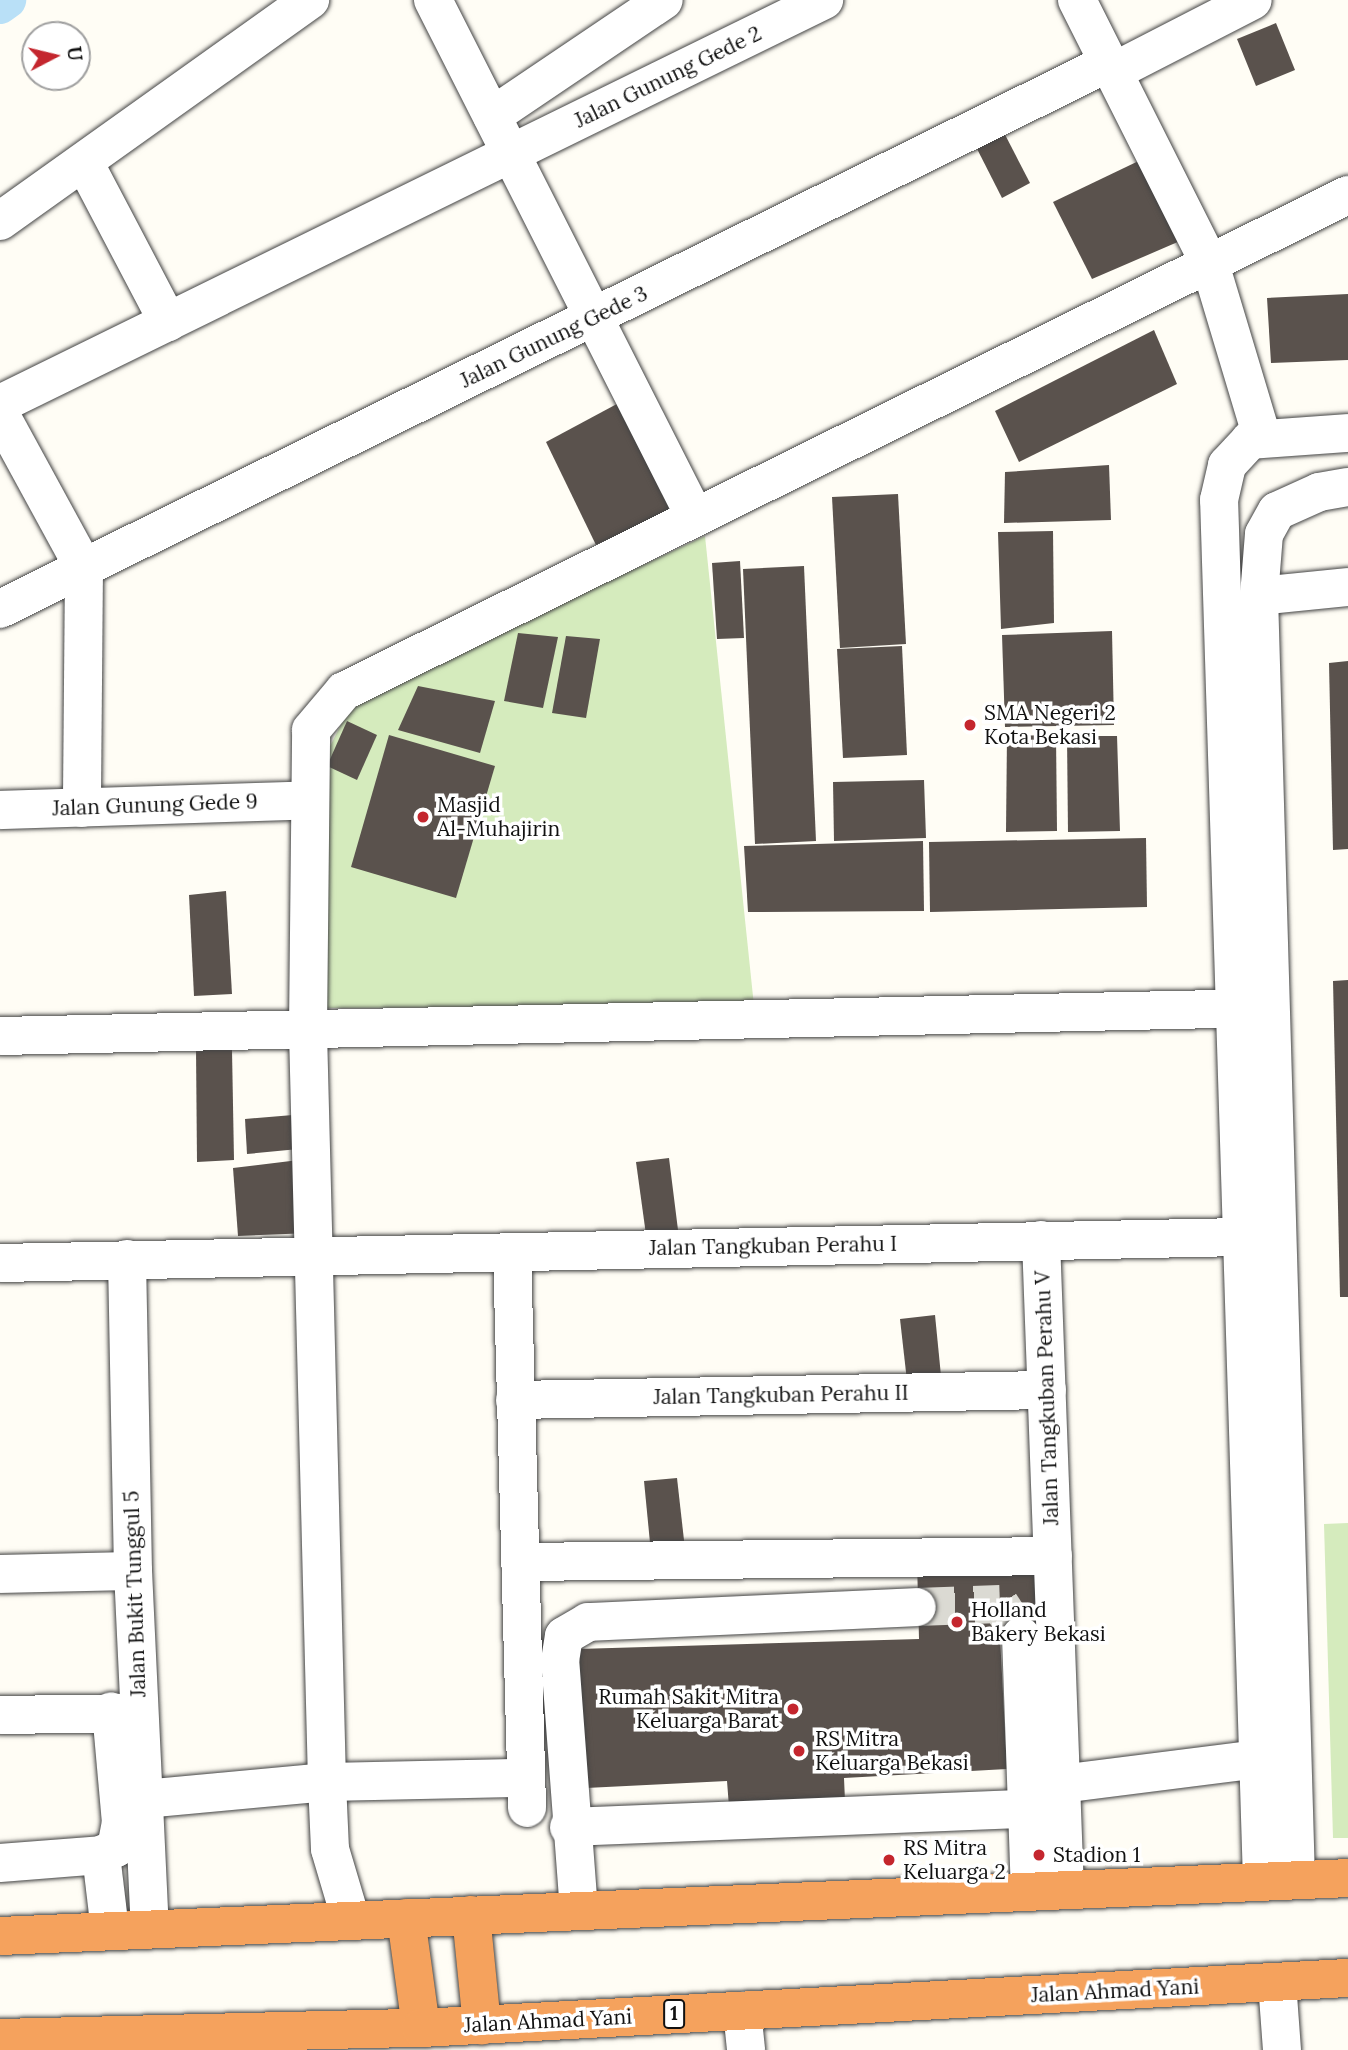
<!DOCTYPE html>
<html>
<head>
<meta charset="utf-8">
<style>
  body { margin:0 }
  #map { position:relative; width:1348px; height:2050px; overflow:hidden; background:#fffdf5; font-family:Lora,serif }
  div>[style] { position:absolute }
  .green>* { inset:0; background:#d5ebbd }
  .canal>* { height:38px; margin:-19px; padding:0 19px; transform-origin:19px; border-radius:19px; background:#b9e0f7 }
  .building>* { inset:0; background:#5a524d }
  .minor-tunnel>* { height:38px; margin-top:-19px; transform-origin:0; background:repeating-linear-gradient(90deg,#dbdad3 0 38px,transparent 0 57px) }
  .roads { filter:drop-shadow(0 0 2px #444) drop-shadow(0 0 2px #444) }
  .minor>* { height:38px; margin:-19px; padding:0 19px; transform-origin:19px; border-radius:19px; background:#fff }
  .highway>* { height:38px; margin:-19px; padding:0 19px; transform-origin:19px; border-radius:19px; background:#f5a25d }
  .dots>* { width:19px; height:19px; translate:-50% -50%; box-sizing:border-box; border:4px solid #fff; border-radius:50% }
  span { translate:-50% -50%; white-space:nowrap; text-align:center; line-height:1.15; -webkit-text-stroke:7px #fff; paint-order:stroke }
  .shield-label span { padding:2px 5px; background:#fff; border:2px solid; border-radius:5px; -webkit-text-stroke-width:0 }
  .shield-label { font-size:19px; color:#111; font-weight:700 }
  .street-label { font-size:21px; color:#111 }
  .poi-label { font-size:21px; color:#111 }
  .left { translate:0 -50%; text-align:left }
  .right { translate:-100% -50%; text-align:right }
  .north { position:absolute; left:21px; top:21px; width:70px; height:70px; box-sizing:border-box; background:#fff; border:2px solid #a0a0a0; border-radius:50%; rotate:83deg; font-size:19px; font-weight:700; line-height:28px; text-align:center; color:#111 }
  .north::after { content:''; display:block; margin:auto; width:24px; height:32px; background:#c4262e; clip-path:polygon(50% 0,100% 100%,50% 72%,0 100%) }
</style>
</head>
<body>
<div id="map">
  <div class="green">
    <i style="clip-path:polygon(705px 536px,754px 1006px,324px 1008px,321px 764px,353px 701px)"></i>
    <i style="clip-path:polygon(1348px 1523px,1348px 1838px,1333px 1838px,1324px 1524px)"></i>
  </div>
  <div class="canal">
    <i style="left:0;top:5px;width:9px;rotate:-36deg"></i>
  </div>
  <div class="building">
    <i style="clip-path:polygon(1276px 23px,1295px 70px,1256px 86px,1237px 39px)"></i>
    <i style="clip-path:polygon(999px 123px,1030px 183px,1002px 198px,971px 137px)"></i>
    <i style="clip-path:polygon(1149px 156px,1187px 238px,1092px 279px,1053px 202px)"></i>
    <i style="clip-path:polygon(1348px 294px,1348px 360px,1271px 363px,1267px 298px)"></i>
    <i style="clip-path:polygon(1154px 330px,1177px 384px,1019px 462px,995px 411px)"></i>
    <i style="clip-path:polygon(628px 398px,680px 506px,596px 545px,546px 442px)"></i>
    <i style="clip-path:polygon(1109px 465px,1111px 520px,1004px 523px,1005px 472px)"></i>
    <i style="clip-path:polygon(898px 494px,906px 644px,840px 648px,832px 497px)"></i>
    <i style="clip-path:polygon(1053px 531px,1054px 623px,1001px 629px,998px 532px)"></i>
    <i style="clip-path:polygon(740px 561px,744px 638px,717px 639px,712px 563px)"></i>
    <i style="clip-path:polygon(804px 566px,816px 841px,755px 844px,743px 569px)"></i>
    <i style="clip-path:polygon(1112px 631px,1114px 725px,1005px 727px,1002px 635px)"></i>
    <i style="clip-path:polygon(518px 633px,558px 637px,543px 708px,504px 701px)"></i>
    <i style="clip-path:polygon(566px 636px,600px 639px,586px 718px,552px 713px)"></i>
    <i style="clip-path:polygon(902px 646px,907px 755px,843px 758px,837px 649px)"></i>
    <i style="clip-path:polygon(1348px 661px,1348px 849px,1333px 850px,1329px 663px)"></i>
    <i style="clip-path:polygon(418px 686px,495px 701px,480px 753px,398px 730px)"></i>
    <i style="clip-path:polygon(347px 721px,377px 735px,357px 780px,327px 766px)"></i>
    <i style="clip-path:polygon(389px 735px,495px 766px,456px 898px,351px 867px)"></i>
    <i style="clip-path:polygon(1056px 735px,1057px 831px,1006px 832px,1007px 736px)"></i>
    <i style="clip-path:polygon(1067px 736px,1117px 736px,1120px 831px,1068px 832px)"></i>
    <i style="clip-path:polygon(924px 780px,926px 838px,834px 841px,833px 782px)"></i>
    <i style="clip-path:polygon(1146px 838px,1147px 907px,930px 912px,929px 842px)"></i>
    <i style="clip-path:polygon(923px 841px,924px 911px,748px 912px,744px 846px)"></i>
    <i style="clip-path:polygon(226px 891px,232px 994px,194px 996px,189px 895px)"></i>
    <i style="clip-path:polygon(1348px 980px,1348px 1297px,1340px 1297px,1333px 981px)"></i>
    <i style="clip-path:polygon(196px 1049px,232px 1050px,234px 1160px,197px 1162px)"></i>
    <i style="clip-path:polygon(305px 1114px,309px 1148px,247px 1154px,245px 1119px)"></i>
    <i style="clip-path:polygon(669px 1158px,679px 1238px,647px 1242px,636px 1162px)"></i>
    <i style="clip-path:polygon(307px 1159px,311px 1233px,238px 1236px,233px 1168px)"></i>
    <i style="clip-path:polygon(935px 1315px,942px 1386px,908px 1390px,900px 1319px)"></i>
    <i style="clip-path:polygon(677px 1478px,685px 1549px,651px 1553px,644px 1481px)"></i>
    <i style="clip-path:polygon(1038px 1559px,1042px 1635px,1000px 1637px,1007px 1769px,844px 1778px,845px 1801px,729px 1807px,727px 1781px,586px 1788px,578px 1649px,919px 1639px,917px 1561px)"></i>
  </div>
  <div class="minor-tunnel">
    <i style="left:917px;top:1607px;width:83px;rotate:-2.1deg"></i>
    <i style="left:1000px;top:1604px;width:38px;rotate:57deg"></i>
  </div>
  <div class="roads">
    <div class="minor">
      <i style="left:433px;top:0;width:580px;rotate:63.13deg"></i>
      <i style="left:1077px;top:0;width:296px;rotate:63.3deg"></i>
      <i style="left:1210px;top:264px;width:181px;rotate:73.3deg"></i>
      <i style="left:1113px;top:72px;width:157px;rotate:-27.2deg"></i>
      <i style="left:492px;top:116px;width:207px;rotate:-34deg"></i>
      <i style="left:84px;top:162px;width:181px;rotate:62.3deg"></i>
      <i style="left:0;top:221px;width:381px;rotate:-35.5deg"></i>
      <i style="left:0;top:404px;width:918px;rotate:-26.12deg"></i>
      <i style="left:0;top:414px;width:175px;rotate:61.4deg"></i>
      <i style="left:84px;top:568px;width:240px;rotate:90.5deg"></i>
      <i style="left:1259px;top:596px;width:89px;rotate:-5.8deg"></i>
      <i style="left:0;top:609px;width:1235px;rotate:-26.23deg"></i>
      <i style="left:0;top:810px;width:310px;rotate:-1.8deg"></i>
      <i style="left:0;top:1036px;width:1262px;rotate:-1.27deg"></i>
      <i style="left:1041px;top:1240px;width:650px;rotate:87.89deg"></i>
      <i style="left:512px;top:1252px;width:556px;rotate:88.45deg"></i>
      <i style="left:127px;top:1259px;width:312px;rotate:88.9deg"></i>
      <i style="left:133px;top:1571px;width:357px;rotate:87.3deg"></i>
      <i style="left:0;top:1263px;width:1244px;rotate:-1.2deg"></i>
      <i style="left:515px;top:1400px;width:532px;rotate:-1.08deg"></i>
      <i style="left:520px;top:1562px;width:533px;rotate:-0.64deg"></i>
      <i style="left:0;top:1574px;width:133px;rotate:-1.3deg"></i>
      <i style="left:1021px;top:1636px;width:256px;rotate:88deg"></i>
      <i style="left:0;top:1715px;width:137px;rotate:-0.8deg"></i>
      <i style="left:1061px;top:1784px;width:199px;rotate:-7.2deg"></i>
      <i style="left:144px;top:1799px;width:184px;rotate:-5.3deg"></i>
      <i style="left:327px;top:1782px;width:199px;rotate:-1.2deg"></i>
      <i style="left:569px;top:1827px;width:457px;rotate:-2.3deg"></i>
      <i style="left:101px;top:1855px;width:76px;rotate:83.2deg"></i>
      <i style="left:0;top:1863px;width:101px;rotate:-4.5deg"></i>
      <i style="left:101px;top:1855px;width:17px;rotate:-25deg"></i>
      <i style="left:116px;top:1848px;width:25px;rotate:-79deg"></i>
      <i style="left:121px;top:1823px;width:112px;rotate:-95.1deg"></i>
      <i style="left:1296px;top:1880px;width:1285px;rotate:-91.65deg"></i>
      <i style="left:1259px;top:596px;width:62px;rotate:-85.4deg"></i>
      <i style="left:1264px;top:534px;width:26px;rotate:-61deg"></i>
      <i style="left:1277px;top:511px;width:46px;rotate:-24.3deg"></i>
      <i style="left:1319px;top:492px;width:29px;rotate:-10deg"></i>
      <i style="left:1262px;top:1881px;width:1382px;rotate:-91.78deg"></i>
      <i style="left:1219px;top:500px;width:36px;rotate:-77deg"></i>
      <i style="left:1227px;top:465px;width:34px;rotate:-47deg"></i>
      <i style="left:1250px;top:440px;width:98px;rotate:-4.1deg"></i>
      <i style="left:579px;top:1911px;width:251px;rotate:-94.3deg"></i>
      <i style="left:560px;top:1661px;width:25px;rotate:-81deg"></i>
      <i style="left:564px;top:1636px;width:28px;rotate:-30deg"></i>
      <i style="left:588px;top:1622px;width:329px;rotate:-2.6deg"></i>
      <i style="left:351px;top:1920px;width:74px;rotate:-106.5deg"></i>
      <i style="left:330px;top:1849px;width:67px;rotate:-92.6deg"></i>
      <i style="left:327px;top:1782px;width:753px;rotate:-91.45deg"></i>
      <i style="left:308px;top:1029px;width:299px;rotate:-89.4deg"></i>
      <i style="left:311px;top:730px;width:51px;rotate:-49.8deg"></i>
      <i style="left:344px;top:691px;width:1120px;rotate:-26.29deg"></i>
      <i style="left:1277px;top:1982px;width:68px;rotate:85.8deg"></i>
      <i style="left:742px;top:2011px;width:39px;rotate:84deg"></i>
    </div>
    <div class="highway">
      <i style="left:471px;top:1915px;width:111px;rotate:84.3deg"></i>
      <i style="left:406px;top:1918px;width:111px;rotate:82.2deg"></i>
      <i style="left:0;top:1936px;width:1349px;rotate:-2.46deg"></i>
      <i style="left:0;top:2038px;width:421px;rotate:-1.4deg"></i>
      <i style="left:421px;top:2028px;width:928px;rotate:-3.09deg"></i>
    </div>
  </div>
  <div class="dots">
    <i style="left:970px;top:725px;background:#c4262e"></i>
    <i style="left:423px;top:817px;background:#c4262e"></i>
    <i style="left:957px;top:1622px;background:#c4262e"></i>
    <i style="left:793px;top:1709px;background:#c4262e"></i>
    <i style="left:799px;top:1751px;background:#c4262e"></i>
    <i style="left:1039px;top:1855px;background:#c4262e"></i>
    <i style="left:889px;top:1860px;background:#c4262e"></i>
  </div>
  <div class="shield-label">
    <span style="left:674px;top:2014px">1</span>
  </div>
  <div class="street-label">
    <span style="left:668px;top:77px;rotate:-26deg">Jalan Gunung Gede 2</span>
    <span style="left:554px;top:337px;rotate:-26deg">Jalan Gunung Gede 3</span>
    <span style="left:155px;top:805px;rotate:-2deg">Jalan Gunung Gede 9</span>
    <span style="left:773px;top:1246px;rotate:-1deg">Jalan Tangkuban Perahu I</span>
    <span style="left:781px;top:1395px;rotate:-1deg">Jalan Tangkuban Perahu II</span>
    <span style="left:1047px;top:1398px;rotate:-92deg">Jalan Tangkuban Perahu V</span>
    <span style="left:135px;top:1594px;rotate:-92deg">Jalan Bukit Tunggul 5</span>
    <span style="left:1115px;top:1991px;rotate:-3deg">Jalan Ahmad Yani</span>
    <span style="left:548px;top:2021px;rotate:-3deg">Jalan Ahmad Yani</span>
  </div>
  <div class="poi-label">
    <span class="left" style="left:984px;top:725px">SMA Negeri 2<br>Kota Bekasi</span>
    <span class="left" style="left:437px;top:817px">Masjid<br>Al-Muhajirin</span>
    <span class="left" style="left:971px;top:1622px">Holland<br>Bakery Bekasi</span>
    <span class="right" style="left:779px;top:1709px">Rumah Sakit Mitra<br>Keluarga Barat</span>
    <span class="left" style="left:815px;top:1751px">RS Mitra<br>Keluarga Bekasi</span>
    <span class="left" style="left:903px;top:1860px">RS Mitra<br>Keluarga 2</span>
    <span class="left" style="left:1053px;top:1855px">Stadion 1</span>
  </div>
  <div class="north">U</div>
</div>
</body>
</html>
